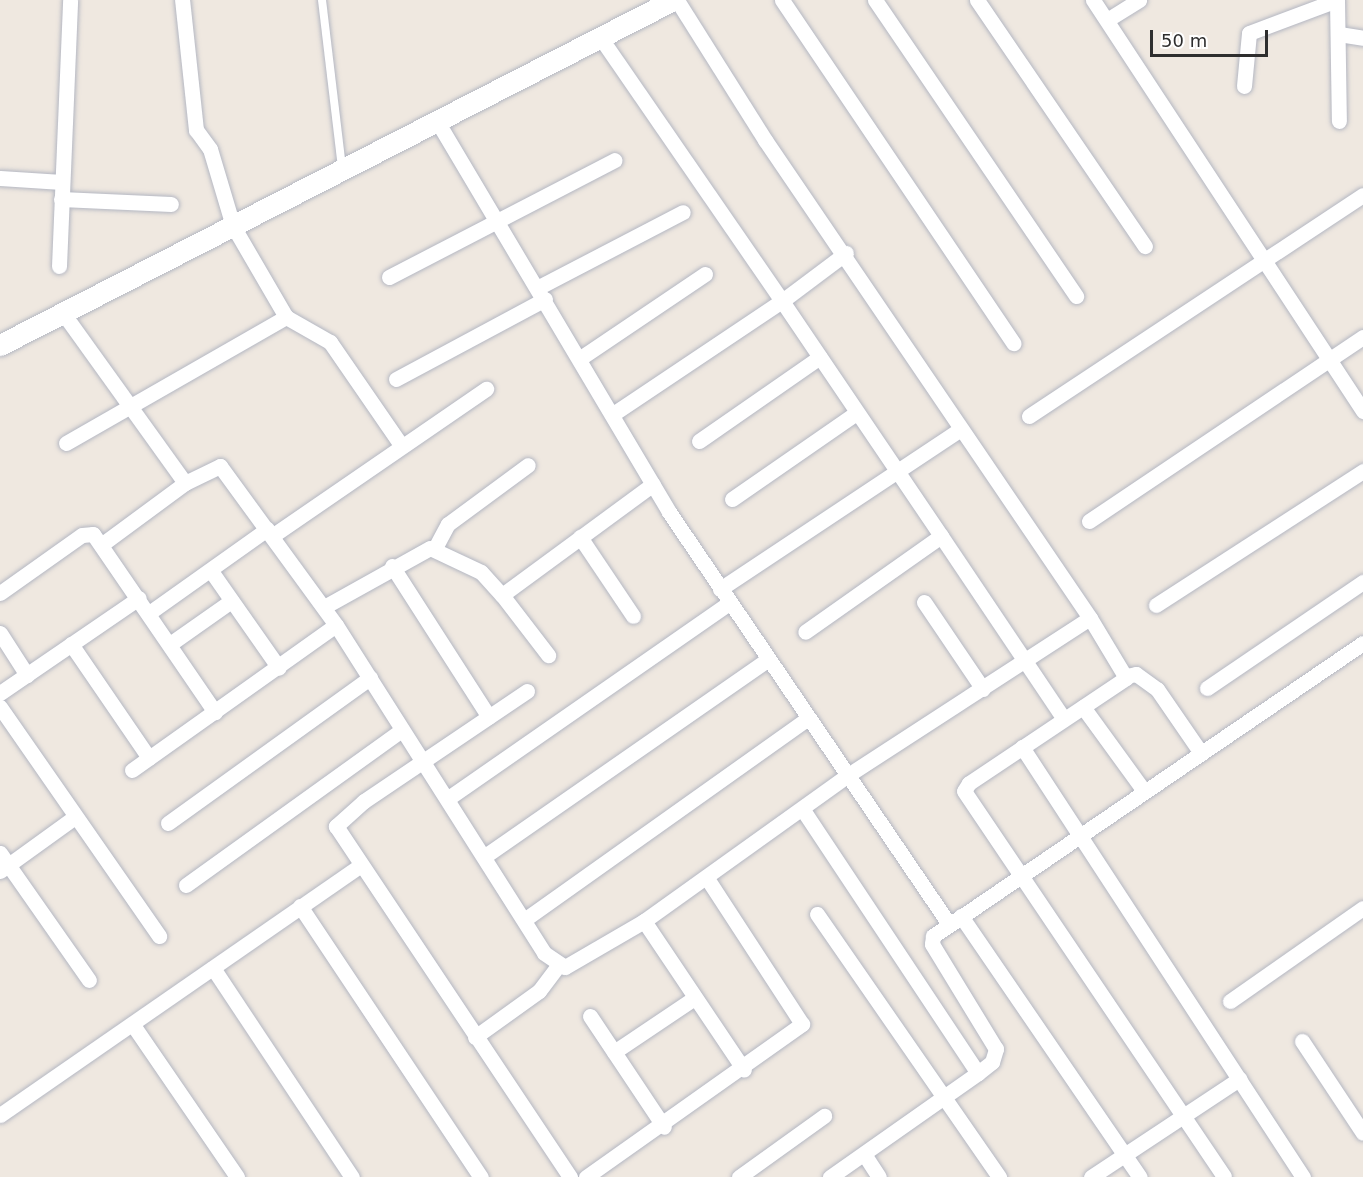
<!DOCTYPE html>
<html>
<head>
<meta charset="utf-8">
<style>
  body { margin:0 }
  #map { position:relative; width:1363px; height:1177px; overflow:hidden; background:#efe8e0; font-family:"DejaVu Sans",sans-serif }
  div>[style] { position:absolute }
  .roads { filter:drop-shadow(0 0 2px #b4b7c2) drop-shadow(0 0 2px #b4b7c2) }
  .lane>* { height:8px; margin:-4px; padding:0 4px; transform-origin:4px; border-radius:4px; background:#fff }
  .street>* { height:15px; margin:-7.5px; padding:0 7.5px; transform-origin:7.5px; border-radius:7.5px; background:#fff }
  .secondary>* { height:21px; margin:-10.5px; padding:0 10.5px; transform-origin:10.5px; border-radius:10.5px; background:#fff }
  span { translate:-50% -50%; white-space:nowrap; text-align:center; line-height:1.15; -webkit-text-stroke:5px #fff; paint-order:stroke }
  .scale { position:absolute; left:1150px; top:30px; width:118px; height:27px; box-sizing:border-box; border:3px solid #2e2e2e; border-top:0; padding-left:8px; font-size:18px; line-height:21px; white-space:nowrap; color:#2e2e2e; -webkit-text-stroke:4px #fff; paint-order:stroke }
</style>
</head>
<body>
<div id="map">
  <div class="roads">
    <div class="lane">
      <i style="left:322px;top:0;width:169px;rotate:83.2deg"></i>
    </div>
    <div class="street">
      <i style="left:782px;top:0;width:414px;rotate:56deg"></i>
      <i style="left:875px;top:0;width:358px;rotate:55.8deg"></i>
      <i style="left:977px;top:0;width:298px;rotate:55.7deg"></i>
      <i style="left:1093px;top:0;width:492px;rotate:56.7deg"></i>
      <i style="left:1107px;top:20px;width:38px;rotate:-32deg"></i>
      <i style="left:1339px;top:34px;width:24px;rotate:9deg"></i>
      <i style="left:600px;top:37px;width:321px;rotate:55.4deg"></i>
      <i style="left:782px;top:301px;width:80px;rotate:-36.9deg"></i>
      <i style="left:1244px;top:86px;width:53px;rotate:-84.6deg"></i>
      <i style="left:1249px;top:33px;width:94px;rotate:-20.6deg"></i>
      <i style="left:1337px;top:0;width:121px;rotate:89.1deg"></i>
      <i style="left:437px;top:121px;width:455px;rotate:59.3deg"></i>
      <i style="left:669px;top:512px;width:498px;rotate:55.8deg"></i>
      <i style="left:0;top:178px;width:62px;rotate:3.7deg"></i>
      <i style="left:61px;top:199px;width:110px;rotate:2.6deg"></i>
      <i style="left:59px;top:266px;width:266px;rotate:-87.6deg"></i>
      <i style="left:389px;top:277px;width:254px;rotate:-27.4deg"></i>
      <i style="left:539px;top:287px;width:162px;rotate:-27.5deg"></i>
      <i style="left:63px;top:313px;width:209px;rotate:54.3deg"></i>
      <i style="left:286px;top:317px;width:51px;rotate:29.6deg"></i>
      <i style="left:330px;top:342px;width:125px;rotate:55.4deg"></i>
      <i style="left:579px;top:359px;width:152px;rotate:-34deg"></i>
      <i style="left:396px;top:379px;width:169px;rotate:-28.2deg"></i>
      <i style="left:613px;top:414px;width:203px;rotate:-33.8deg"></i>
      <i style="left:782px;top:301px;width:284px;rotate:55.9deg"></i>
      <i style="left:941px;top:536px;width:166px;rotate:144.8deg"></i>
      <i style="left:1029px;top:416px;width:400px;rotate:-33.5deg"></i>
      <i style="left:699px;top:441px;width:147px;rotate:-34.8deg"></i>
      <i style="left:66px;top:443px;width:254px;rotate:-29.8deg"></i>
      <i style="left:286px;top:317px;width:105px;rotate:-120.2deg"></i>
      <i style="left:233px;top:226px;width:80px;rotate:-106.6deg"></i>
      <i style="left:210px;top:149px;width:24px;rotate:-126deg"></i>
      <i style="left:196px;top:130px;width:131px;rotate:-96.1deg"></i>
      <i style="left:732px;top:499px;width:151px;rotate:-34.7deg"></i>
      <i style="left:1089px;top:521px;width:330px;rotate:-33.9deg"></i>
      <i style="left:272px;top:536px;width:260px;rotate:-34.5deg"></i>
      <i style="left:941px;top:536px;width:220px;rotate:56.1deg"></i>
      <i style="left:580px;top:537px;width:95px;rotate:56.1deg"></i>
      <i style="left:101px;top:545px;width:104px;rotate:-36.4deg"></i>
      <i style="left:185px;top:483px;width:39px;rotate:-26deg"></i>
      <i style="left:220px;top:466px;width:197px;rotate:53.9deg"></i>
      <i style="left:336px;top:625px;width:388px;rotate:57.6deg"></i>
      <i style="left:544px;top:953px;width:25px;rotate:34deg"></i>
      <i style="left:565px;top:967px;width:91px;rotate:-30.2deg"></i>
      <i style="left:644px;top:921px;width:247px;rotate:-35.6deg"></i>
      <i style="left:845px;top:777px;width:292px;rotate:-33deg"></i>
      <i style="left:1090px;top:618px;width:578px;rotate:-124.21deg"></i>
      <i style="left:765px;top:140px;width:165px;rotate:-122.2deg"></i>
      <i style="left:435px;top:548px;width:27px;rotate:-62deg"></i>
      <i style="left:448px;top:524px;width:99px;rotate:-36.4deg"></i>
      <i style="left:392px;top:566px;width:179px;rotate:57.3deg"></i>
      <i style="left:211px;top:571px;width:118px;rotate:55deg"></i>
      <i style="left:720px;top:589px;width:289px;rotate:-33.6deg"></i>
      <i style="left:0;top:593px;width:100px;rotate:-35.3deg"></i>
      <i style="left:82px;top:535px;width:11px;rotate:-5deg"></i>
      <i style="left:93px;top:534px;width:216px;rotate:55.6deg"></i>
      <i style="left:502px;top:595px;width:76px;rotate:52.5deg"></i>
      <i style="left:924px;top:602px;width:105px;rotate:55.9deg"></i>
      <i style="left:1156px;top:605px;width:247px;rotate:-32.9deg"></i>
      <i style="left:324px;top:607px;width:121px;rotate:-29.1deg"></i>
      <i style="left:430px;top:548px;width:56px;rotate:25.2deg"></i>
      <i style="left:481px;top:572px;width:31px;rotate:48deg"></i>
      <i style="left:502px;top:595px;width:187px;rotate:-36.3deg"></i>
      <i style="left:149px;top:613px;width:145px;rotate:-35.4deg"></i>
      <i style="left:1090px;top:618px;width:70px;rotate:59deg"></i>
      <i style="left:1126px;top:678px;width:189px;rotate:146.2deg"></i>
      <i style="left:969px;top:783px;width:9px;rotate:122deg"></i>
      <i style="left:964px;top:791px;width:465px;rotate:56deg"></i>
      <i style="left:0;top:633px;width:50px;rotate:57.3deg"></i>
      <i style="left:71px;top:644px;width:138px;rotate:55.6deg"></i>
      <i style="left:170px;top:644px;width:75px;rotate:-35.2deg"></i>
      <i style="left:1126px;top:676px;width:10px;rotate:-11deg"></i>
      <i style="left:1136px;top:674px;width:26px;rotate:36deg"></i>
      <i style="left:1157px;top:689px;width:78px;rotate:55.5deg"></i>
      <i style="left:1207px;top:688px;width:189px;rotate:-34.2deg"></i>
      <i style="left:527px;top:691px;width:197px;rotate:146deg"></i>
      <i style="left:364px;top:801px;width:38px;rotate:138deg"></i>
      <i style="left:336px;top:826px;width:422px;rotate:56.3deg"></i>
      <i style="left:0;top:693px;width:168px;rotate:-34.4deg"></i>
      <i style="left:0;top:707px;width:279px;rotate:55.2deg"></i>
      <i style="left:1083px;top:707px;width:104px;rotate:54deg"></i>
      <i style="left:1022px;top:747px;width:514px;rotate:56.84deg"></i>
      <i style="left:132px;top:770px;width:250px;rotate:-35.4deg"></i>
      <i style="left:447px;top:799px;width:343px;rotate:-34.8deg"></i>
      <i style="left:803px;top:810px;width:316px;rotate:56.4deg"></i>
      <i style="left:978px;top:1073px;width:181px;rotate:144.9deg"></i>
      <i style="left:168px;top:823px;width:249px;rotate:-35.7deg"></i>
      <i style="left:0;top:853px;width:155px;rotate:55deg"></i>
      <i style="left:485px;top:856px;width:343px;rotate:-34.8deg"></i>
      <i style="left:0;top:871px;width:92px;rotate:-35.8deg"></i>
      <i style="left:186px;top:885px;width:266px;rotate:-35.7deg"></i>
      <i style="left:300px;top:906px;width:326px;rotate:56.3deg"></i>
      <i style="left:817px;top:914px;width:320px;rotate:55.3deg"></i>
      <i style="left:961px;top:916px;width:316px;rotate:55.6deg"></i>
      <i style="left:524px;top:920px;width:347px;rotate:-35.4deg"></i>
      <i style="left:644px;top:921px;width:179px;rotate:56.1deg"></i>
      <i style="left:213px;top:968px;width:251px;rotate:56.4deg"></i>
      <i style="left:1230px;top:1001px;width:162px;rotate:-35deg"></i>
      <i style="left:590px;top:1016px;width:133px;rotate:56.3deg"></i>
      <i style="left:133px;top:1025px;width:184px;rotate:55.6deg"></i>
      <i style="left:475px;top:1037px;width:79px;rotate:-35.7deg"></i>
      <i style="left:539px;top:991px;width:31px;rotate:-53deg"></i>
      <i style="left:1302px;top:1041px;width:110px;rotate:56.5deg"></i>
      <i style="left:614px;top:1052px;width:95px;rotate:-33.9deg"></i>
      <i style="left:978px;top:1073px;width:18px;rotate:-38deg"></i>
      <i style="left:992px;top:1062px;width:14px;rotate:-73deg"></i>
      <i style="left:996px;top:1049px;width:123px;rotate:-121.4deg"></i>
      <i style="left:932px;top:944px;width:8px;rotate:-83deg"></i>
      <i style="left:933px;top:936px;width:520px;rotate:-34.27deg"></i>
      <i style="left:0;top:1115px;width:437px;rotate:-34.7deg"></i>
      <i style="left:864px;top:1154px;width:27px;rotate:57deg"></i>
      <i style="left:586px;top:1177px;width:265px;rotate:-35.3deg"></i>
      <i style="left:802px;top:1024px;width:174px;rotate:-123.1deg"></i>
      <i style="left:739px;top:1177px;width:105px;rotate:-35.7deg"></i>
      <i style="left:1091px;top:1177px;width:178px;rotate:-33.5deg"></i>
    </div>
    <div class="secondary">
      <i style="left:0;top:345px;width:756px;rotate:-27.14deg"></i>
    </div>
  </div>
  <div class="scale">50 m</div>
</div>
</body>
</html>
